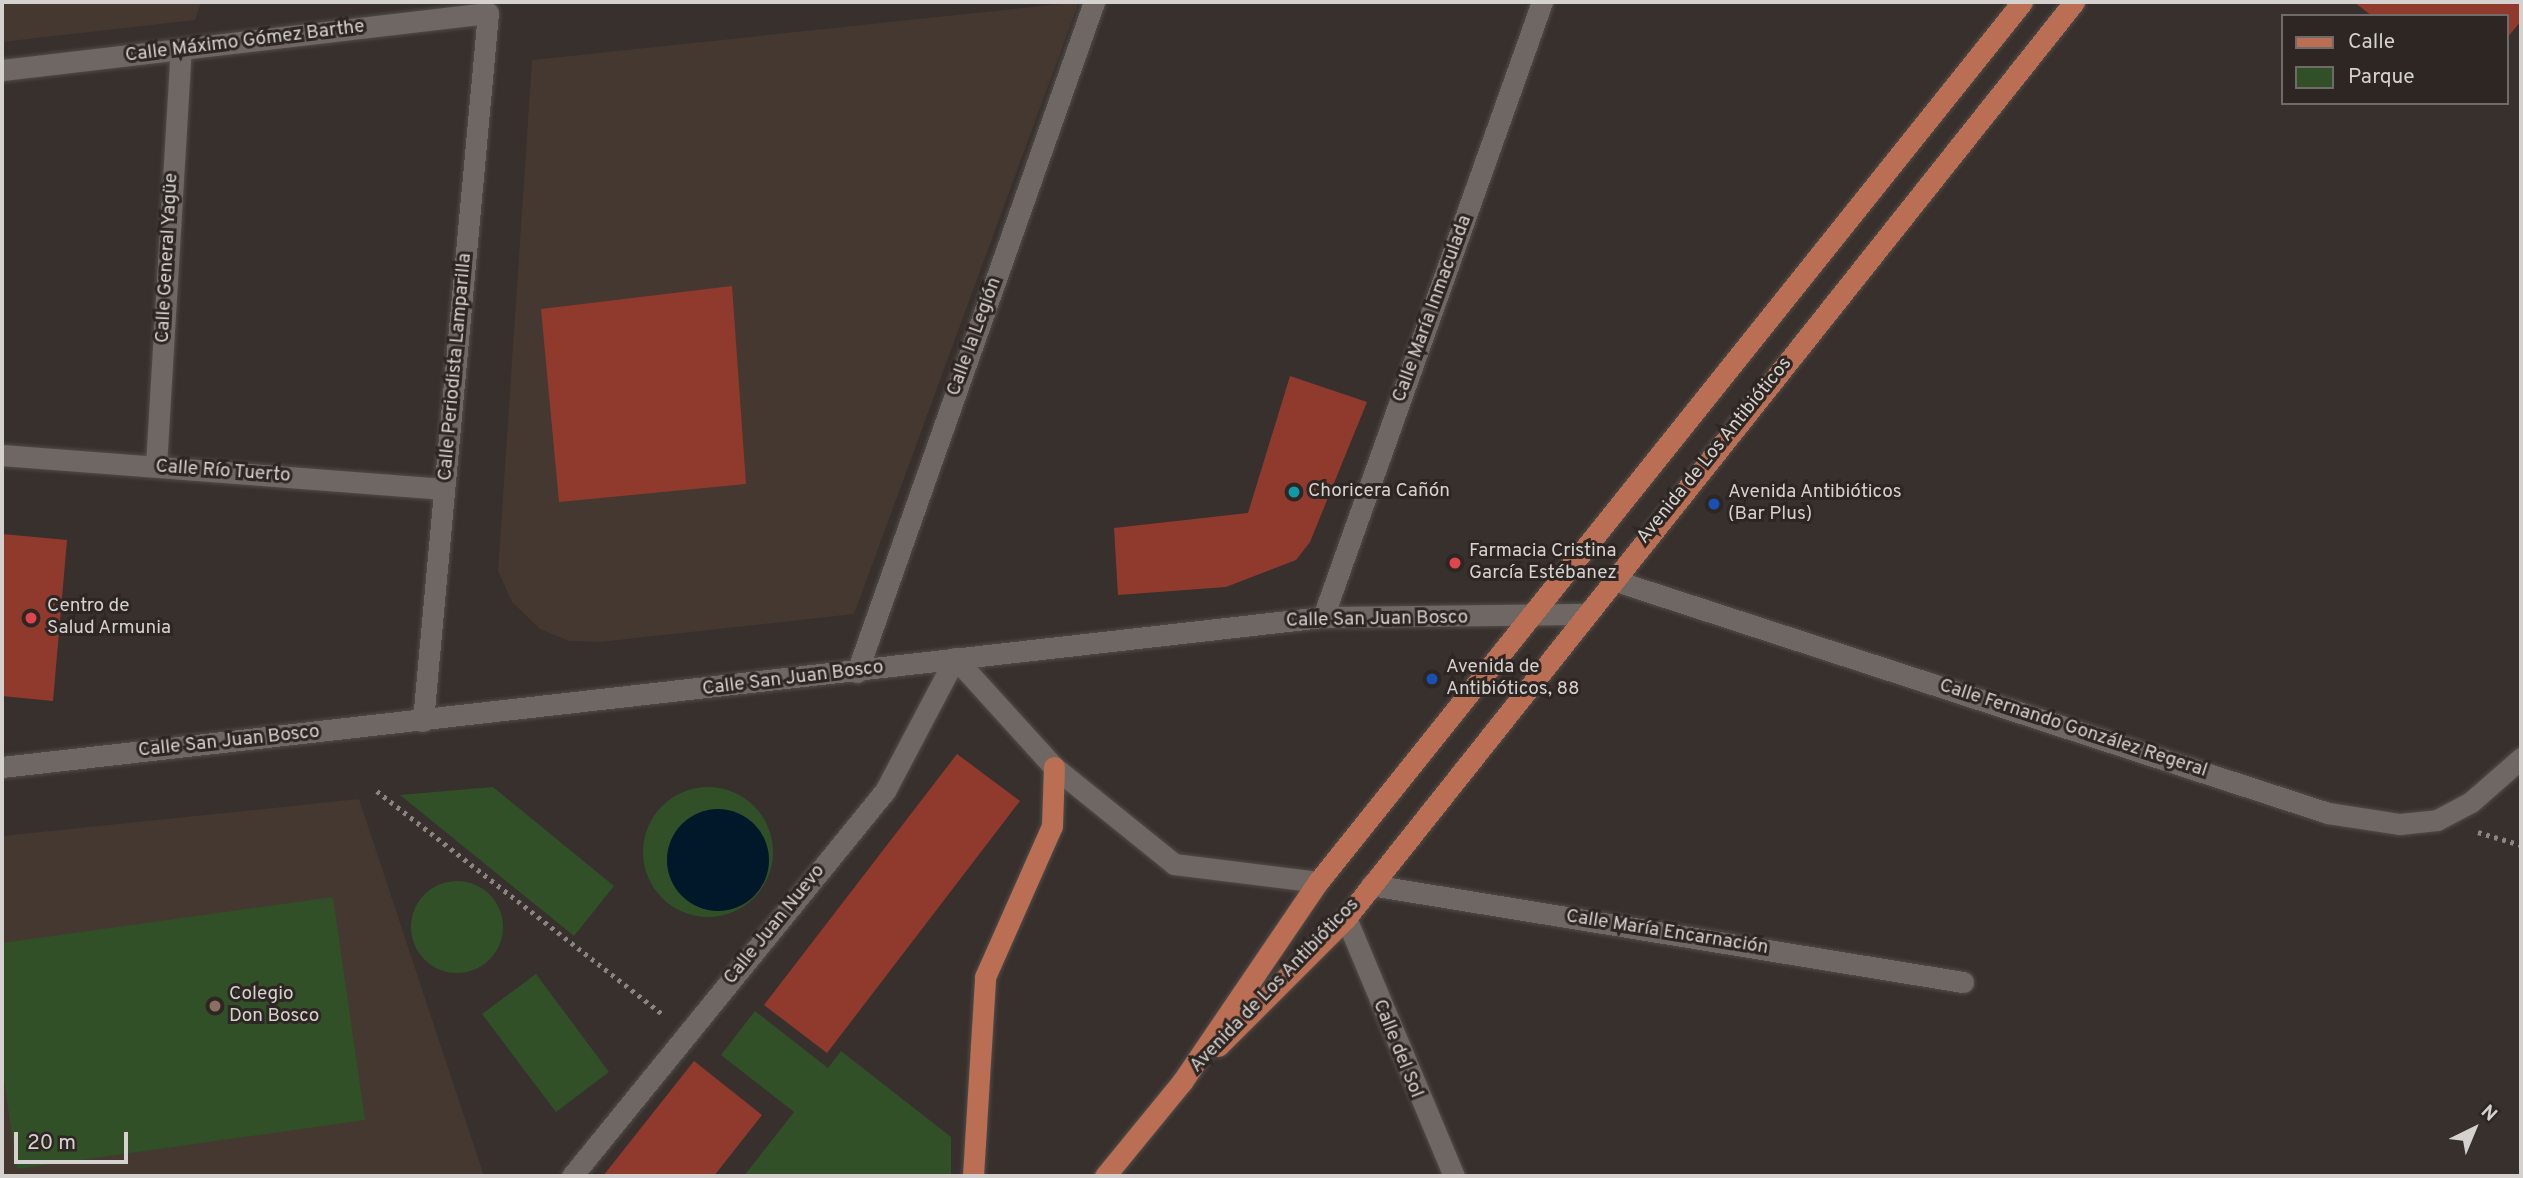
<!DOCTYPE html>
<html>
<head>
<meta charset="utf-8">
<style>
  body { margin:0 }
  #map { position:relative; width:2523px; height:1178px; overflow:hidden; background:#37302d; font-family:Overpass,sans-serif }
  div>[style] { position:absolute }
  .built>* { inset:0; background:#443831 }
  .green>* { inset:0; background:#315028 }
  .round { border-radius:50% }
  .water>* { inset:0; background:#001829 }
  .building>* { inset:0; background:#903a2e }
  .path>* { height:4.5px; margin-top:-2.25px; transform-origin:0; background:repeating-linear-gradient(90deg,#8a8582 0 3.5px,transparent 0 8.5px) }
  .roads { filter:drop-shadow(0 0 2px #514c49) drop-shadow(0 0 2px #514c49) }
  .minor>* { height:21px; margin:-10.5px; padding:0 10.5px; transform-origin:10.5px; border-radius:10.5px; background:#6e6763 }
  .major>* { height:21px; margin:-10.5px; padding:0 10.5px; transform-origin:10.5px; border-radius:10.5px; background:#ba6f54 }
  .dots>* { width:19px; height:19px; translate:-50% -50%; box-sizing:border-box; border:4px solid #2d2623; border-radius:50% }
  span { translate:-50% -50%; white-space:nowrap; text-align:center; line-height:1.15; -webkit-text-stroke:6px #2d2623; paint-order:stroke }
  .street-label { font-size:19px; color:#d5d1cf }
  .poi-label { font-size:19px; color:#d5d1cf }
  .left { translate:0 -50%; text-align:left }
  .frame { position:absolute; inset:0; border:4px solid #d5d1cf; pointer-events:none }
  .legend { position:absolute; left:2281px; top:14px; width:228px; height:91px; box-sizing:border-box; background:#2d2623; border:2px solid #706a68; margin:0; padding:9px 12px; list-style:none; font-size:21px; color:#d5d1cf }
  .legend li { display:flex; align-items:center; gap:14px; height:35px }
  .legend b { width:35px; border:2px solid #706a68 }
  .north { position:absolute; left:2439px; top:1094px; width:70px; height:70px; -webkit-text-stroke:5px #2d2623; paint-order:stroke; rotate:43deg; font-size:19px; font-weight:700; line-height:28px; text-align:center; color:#d5d1cf }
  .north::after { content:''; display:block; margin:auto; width:24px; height:32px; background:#d5d1cf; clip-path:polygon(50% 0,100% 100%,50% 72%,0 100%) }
  .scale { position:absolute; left:14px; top:1132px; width:114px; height:32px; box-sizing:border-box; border:4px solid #d5d1cf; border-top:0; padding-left:9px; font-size:21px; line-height:24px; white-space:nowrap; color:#d5d1cf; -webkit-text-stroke:5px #2d2623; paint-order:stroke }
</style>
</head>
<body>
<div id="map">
  <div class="built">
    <i style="clip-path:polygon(2px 2px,201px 2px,195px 20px,2px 42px)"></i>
    <i style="clip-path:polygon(1079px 2px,854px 614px,600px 642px,569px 641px,540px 629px,512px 602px,498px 571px,532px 60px)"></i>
    <i style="clip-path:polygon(359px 799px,484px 1176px,2px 1176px,2px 836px)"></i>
  </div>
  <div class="green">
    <i style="clip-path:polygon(493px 787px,614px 886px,574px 936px,400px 795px)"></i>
    <i class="round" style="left:643px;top:787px;width:130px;height:130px"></i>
    <i class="round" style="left:411px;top:881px;width:92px;height:92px"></i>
    <i style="clip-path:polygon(333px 897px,365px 1120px,17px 1169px,2px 1066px,2px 943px)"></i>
    <i style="clip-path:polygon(536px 974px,609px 1072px,556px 1112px,482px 1014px)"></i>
    <i style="clip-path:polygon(755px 1011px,828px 1068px,841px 1051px,951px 1137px,951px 1176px,744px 1176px,794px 1112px,721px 1055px)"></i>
  </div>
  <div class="water">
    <i class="round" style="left:667px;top:809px;width:102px;height:102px"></i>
  </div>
  <div class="building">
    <i style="clip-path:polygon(2354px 2px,2521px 2px,2521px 21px,2507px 38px,2507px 16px,2372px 16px)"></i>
    <i style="clip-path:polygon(732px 286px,746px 484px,559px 502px,541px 309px)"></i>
    <i style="clip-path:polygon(1290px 376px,1367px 402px,1310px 542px,1296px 560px,1226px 587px,1118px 595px,1114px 528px,1248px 513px)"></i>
    <i style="clip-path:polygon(2px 534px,67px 540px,53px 701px,2px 696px)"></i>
    <i style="clip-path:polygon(957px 754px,1020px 801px,827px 1053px,764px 1005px)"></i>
    <i style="clip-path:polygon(694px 1061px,762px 1115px,714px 1176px,603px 1176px)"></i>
  </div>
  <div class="path">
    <i style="left:377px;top:791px;width:365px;rotate:38deg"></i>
    <i style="left:2478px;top:832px;width:45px;rotate:16.8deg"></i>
  </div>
  <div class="roads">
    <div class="minor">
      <i style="left:2px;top:70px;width:489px;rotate:-6.7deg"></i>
      <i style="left:488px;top:13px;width:711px;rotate:95.25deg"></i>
      <i style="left:2px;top:455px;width:443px;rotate:4.4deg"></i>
      <i style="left:156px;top:466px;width:418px;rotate:-86.6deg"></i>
      <i style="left:1613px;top:580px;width:752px;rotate:18.05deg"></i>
      <i style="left:2328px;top:813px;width:73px;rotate:8.7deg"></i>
      <i style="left:2400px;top:824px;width:37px;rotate:-6deg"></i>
      <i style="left:2437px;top:820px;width:38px;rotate:-28deg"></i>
      <i style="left:2471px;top:802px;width:67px;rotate:-41.3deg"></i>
      <i style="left:1323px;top:617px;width:653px;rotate:-70.4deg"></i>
      <i style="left:857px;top:672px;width:711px;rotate:-70.52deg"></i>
      <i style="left:2px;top:767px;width:1329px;rotate:-6.48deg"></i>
      <i style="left:1323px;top:617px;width:262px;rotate:-0.7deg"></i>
      <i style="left:1371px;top:885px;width:600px;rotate:9.31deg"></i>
      <i style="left:1346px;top:918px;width:280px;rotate:67.3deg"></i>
      <i style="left:572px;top:1176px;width:496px;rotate:-50.9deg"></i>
      <i style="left:885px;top:791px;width:150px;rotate:-62.2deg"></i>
      <i style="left:955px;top:658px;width:147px;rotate:47.8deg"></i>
      <i style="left:1054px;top:767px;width:154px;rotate:38.9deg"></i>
      <i style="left:1174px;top:864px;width:145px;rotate:7.1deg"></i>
    </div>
    <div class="major">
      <i style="left:1218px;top:1046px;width:181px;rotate:-45deg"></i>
      <i style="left:1346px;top:918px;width:1170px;rotate:-51.52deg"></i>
      <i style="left:973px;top:1176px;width:199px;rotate:-86.5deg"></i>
      <i style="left:985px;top:977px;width:165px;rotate:-66.1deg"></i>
      <i style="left:1052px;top:826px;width:59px;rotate:-88.1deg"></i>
      <i style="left:1105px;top:1176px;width:122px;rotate:-50.7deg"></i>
      <i style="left:1182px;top:1082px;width:242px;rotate:-55.8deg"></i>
      <i style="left:1318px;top:882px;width:1127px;rotate:-51.34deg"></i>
    </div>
  </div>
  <div class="dots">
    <i style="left:1294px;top:492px;background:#0f9aa8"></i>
    <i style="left:1714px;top:504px;background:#1a4fb4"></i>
    <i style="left:1455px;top:563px;background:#e0444e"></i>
    <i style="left:31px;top:618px;background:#e0444e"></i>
    <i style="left:1432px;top:679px;background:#1a4fb4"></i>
    <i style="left:215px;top:1006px;background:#8d6e63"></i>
  </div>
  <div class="street-label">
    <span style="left:245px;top:42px;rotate:-7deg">Calle Máximo Gómez Barthe</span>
    <span style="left:168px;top:258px;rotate:-87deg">Calle General Yagüe</span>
    <span style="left:1433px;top:309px;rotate:-70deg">Calle María Inmaculada</span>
    <span style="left:975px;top:337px;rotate:-70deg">Calle la Legión</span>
    <span style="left:456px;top:367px;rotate:-85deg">Calle Periodista Lamparilla</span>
    <span style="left:1715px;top:451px;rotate:-51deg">Avenida de Los Antibióticos</span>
    <span style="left:223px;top:472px;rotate:4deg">Calle Río Tuerto</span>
    <span style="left:1377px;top:620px;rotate:-1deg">Calle San Juan Bosco</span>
    <span style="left:793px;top:679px;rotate:-7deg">Calle San Juan Bosco</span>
    <span style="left:2073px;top:729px;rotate:18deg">Calle Fernando González Regeral</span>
    <span style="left:229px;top:742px;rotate:-6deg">Calle San Juan Bosco</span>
    <span style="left:775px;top:925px;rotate:-51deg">Calle Juan Nuevo</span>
    <span style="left:1667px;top:933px;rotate:9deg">Calle María Encarnación</span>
    <span style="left:1275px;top:986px;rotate:-46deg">Avenida de Los Antibióticos</span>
    <span style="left:1397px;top:1049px;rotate:68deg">Calle del Sol</span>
  </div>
  <div class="poi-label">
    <span class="left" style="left:1308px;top:492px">Choricera Cañón</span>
    <span class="left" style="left:1728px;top:504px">Avenida Antibióticos<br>(Bar Plus)</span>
    <span class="left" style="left:1469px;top:563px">Farmacia Cristina<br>García Estébanez</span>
    <span class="left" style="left:47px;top:618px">Centro de<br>Salud Armunia</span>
    <span class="left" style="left:1446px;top:679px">Avenida de<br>Antibióticos, 88</span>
    <span class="left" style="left:229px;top:1006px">Colegio<br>Don Bosco</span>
  </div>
  <div class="frame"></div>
  <ul class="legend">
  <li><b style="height:9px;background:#ba6f54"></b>Calle</li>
  <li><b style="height:19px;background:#315028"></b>Parque</li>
  </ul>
  <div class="north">N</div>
  <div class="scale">20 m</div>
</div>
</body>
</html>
